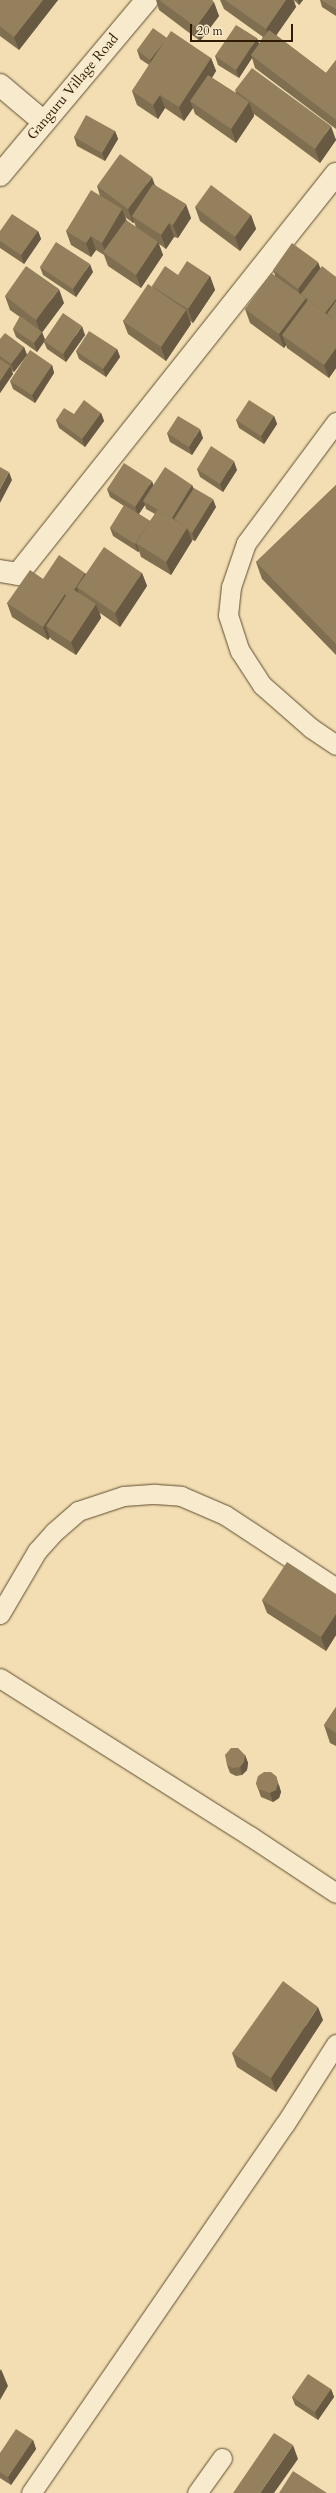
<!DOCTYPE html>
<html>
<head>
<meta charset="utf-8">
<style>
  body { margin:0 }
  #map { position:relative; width:336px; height:2493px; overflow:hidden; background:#f2deb2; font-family:Cardo,serif }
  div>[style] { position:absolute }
  .roads { filter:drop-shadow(0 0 1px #604c30) drop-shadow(0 0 1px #604c30) }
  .service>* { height:19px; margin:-9.5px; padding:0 9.5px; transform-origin:9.5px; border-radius:9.5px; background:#f7eacd }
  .minor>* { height:22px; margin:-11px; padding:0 11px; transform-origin:11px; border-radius:11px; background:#f7eacd }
  .tertiary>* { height:22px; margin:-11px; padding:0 11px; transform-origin:11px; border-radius:11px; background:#f7eacd }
  .wall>* { inset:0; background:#806e51 }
  .shaded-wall>* { inset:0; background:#685a42 }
  .building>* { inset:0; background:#95805e }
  span { translate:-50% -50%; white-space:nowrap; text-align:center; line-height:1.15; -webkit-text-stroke:3px #f7eacd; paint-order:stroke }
  .street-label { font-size:14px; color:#301b04 }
  .scale { position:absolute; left:190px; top:24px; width:103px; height:18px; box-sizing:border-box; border:2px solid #301b04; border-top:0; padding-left:5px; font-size:12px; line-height:14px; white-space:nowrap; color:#301b04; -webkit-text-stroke:3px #f7eacd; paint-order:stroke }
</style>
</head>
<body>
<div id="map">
  <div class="roads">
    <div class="service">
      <i style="left:336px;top:422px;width:151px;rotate:126.6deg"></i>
      <i style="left:246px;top:543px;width:46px;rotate:108.8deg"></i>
      <i style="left:231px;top:587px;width:28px;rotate:96deg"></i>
      <i style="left:228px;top:615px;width:38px;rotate:72deg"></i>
      <i style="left:240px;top:651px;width:40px;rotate:57.1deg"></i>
      <i style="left:262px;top:685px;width:65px;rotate:41.3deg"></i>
      <i style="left:311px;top:728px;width:30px;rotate:34deg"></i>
      <i style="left:0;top:1614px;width:73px;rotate:-59.6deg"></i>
      <i style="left:37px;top:1551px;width:25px;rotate:-48deg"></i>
      <i style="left:54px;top:1532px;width:32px;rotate:-41deg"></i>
      <i style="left:78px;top:1511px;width:47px;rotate:-18.4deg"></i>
      <i style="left:123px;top:1496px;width:32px;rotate:-4deg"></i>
      <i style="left:155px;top:1494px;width:26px;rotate:4deg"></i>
      <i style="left:181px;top:1496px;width:48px;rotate:23.4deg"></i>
      <i style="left:225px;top:1515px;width:133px;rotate:33.3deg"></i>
      <i style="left:0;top:1678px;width:296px;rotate:32.3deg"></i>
      <i style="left:250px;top:1836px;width:103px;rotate:33.5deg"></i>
      <i style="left:31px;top:2493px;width:448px;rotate:-55.5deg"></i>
      <i style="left:285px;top:2124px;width:95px;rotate:-57.5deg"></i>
      <i style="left:197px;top:2493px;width:43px;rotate:-54.5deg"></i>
    </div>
    <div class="minor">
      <i style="left:0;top:85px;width:57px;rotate:40.1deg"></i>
      <i style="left:0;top:571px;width:18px;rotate:9deg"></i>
      <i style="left:18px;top:574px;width:511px;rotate:-51.52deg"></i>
    </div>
    <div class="tertiary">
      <i style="left:0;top:175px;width:229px;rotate:-50deg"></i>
    </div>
  </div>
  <div class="wall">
    <i style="clip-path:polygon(0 0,58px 0,19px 50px,0 36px)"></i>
    <i style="clip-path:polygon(156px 0,212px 0,219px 16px,200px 41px,159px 10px)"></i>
    <i style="clip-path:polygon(220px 0,303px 0,299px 5px,294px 0,296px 7px,276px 35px,326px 73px,336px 60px,336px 129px,255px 68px,252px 58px,239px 78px,218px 65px,215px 56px,259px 44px,263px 37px,224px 9px)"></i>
    <i style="clip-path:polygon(320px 0,336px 0,336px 16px,322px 7px)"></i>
    <i style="clip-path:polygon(167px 38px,211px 58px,216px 71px,212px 78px,236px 93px,235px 90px,336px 139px,336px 140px,320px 163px,254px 114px,254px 116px,236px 143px,195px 114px,193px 108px,184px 121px,165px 108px,158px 119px,137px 105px,132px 91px,149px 65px,140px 59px,137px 50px)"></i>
    <i style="clip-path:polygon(115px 131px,118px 139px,105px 161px,77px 146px,74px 137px)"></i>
    <i style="clip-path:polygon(evenodd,154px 184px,191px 218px,178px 238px,174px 237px,166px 249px,159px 244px,163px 255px,141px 288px,108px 266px,104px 255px,96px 250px,91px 257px,71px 245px,66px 231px,100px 196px,97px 186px,154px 184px,125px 217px,133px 223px,134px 222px,136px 227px,127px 221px,125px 217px)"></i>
    <i style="clip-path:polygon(195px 207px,251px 215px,256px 229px,240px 251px,200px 221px)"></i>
    <i style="clip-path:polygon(0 231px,38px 231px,41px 239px,24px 264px,0 248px)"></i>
    <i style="clip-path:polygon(40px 267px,93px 272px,76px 297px,43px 275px)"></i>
    <i style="clip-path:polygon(320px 268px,336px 277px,336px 368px,329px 378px,287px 348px,286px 345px,284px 348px,250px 323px,245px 309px,275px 275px,273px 270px)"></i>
    <i style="clip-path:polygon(178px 275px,210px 276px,215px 290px,193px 323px,190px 321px,191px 324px,166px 361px,128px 334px,123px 321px,153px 288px,152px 286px)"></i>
    <i style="clip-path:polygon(5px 296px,64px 303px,42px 332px,45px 339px,85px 335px,66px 362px,47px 349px,44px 342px,37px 352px,16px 337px,13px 329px,20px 317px,10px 310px)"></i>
    <i style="clip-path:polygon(0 339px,24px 347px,27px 355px,14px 372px,12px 371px,13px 374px,0 393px)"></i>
    <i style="clip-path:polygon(117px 349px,120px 357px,106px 377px,79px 359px,76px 351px)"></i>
    <i style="clip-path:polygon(52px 365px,54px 373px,35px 403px,13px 389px,10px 381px)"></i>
    <i style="clip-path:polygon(101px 413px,104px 421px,85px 447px,59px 428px,56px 420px,74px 414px)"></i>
    <i style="clip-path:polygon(274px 416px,277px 424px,264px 444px,239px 428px,236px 420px)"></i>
    <i style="clip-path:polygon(167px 433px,203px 438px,192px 455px,170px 442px)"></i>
    <i style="clip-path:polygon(197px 469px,237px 470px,223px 492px,200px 477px)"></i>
    <i style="clip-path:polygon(evenodd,153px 485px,192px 485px,194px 489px,216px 507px,195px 541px,192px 540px,192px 541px,171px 575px,141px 557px,139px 551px,138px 552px,113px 536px,110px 528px,124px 506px,110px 497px,107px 489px,153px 485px,145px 505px,146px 509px,155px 514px,150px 521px,139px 514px,145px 505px)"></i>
    <i style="clip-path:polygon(336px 485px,336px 655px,262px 579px,256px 562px)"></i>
    <i style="clip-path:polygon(85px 573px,86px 574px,142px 573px,147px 586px,120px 627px,100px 613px,101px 618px,76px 655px,51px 639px,50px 637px,48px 640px,12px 617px,7px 603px,43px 579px)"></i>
    <i style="clip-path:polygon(336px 1594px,336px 1635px,326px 1651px,267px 1613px,262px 1600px)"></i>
    <i style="clip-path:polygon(336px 1707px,336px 1746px,330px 1743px,324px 1725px)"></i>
    <i style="clip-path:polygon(245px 1755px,248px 1763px,247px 1770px,242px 1775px,236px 1776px,230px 1773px,227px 1765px)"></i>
    <i style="clip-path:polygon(256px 1783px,279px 1785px,281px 1792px,279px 1798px,273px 1802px,261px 1797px)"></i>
    <i style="clip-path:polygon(323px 2020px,276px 2092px,237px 2067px,232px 2053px)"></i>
    <i style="clip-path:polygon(331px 2389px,334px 2397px,318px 2420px,295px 2405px,292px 2397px)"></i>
    <i style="clip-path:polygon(33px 2440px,36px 2449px,11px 2485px,0 2478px,0 2453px)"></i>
  </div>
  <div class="shaded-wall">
    <i style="clip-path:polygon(43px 0,58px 0,19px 50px,14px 37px)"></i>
    <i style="clip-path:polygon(286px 0,293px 0,296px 7px,271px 43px,266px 29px)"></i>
    <i style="clip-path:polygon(298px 0,303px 0,299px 5px)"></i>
    <i style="clip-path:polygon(214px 2px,219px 16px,200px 41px,196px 27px)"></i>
    <i style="clip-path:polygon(167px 38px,153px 68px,150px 60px)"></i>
    <i style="clip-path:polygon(257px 38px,260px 46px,251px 55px,252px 58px,239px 78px,236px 70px)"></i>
    <i style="clip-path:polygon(211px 58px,216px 71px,195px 104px,190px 101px,193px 108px,184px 121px,179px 107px)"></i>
    <i style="clip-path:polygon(160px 95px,165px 108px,158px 119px,153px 105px)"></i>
    <i style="clip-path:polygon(249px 102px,254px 116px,236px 143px,231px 129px)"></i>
    <i style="clip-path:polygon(331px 126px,336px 140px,320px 163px,315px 149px)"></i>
    <i style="clip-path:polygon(115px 131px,118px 139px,105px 161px,102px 153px)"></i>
    <i style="clip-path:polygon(152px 177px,157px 191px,132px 216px,134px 222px,133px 223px,128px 209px)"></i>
    <i style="clip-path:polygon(186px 204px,191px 218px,178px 238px,173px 225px)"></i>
    <i style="clip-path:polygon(122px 209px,127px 222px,106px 254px,102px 243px)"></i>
    <i style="clip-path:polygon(251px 215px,256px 229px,240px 251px,235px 237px)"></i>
    <i style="clip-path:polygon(169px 223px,174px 237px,166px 249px,161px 235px)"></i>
    <i style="clip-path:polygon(38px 231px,41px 239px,24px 264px,21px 255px)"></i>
    <i style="clip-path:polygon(91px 236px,96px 250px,91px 257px,86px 243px)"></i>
    <i style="clip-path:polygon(158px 242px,163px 255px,141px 288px,136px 275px)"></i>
    <i style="clip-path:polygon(318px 262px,321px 270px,300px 295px,298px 289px)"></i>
    <i style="clip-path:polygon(90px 264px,93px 272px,76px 297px,73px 289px)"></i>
    <i style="clip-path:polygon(210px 276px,215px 290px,193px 323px,188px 309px)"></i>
    <i style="clip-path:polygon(59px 289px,64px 303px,41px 334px,36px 320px)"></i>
    <i style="clip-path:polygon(306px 298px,311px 312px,282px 335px,286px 345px,284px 348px,279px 334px)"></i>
    <i style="clip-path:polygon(336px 299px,336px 311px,331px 318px,325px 313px)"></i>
    <i style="clip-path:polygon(186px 310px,191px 324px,166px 361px,161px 347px)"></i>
    <i style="clip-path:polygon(82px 326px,85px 335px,66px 362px,63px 354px)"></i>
    <i style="clip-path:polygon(42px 332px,45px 341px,44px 341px,44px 342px,37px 352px,34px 343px)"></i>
    <i style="clip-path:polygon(24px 347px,27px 355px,14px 372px,11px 364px)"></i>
    <i style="clip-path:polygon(336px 348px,336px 368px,329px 378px,324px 365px)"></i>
    <i style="clip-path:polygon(117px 349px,120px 357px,106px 377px,103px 369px)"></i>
    <i style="clip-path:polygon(52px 365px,54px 373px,35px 403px,32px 395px)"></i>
    <i style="clip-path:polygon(10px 366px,13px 374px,0 393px,0 381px)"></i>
    <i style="clip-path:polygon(101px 413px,104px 421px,85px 447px,82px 439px)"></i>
    <i style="clip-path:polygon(274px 416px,277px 424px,264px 444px,261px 436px)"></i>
    <i style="clip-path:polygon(200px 429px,203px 438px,192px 455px,189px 447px)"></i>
    <i style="clip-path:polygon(234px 461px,237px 470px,223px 492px,220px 484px)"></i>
    <i style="clip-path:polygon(9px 472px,12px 480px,0 503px,0 489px)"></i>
    <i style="clip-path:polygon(152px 481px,155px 489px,143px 501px,145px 505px,138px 515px,135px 507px)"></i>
    <i style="clip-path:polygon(192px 485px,195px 493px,176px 523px,171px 518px)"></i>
    <i style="clip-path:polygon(213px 499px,216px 507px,195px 541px,192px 533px)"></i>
    <i style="clip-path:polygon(150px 521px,136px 543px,139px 551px,138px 552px,135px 544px)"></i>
    <i style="clip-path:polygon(187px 528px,192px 541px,171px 575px,166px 562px)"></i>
    <i style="clip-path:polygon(85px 573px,88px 581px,77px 587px,79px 595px,69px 598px)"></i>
    <i style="clip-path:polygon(142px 573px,147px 586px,120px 627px,115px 613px)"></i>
    <i style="clip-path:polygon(65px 594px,70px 608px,46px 626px,50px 637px,48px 640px,43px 627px)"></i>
    <i style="clip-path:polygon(96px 604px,101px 618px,76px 655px,71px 642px)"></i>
    <i style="clip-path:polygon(336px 1614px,336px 1635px,326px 1651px,321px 1637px)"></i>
    <i style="clip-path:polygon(245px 1755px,248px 1763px,247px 1770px,242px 1775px,240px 1767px)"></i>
    <i style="clip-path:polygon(276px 1776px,281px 1792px,279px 1798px,273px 1802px,270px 1793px)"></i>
    <i style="clip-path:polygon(318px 2007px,323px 2020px,276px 2092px,271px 2078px)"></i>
    <i style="clip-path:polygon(1px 2369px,8px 2386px,0 2400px,0 2371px)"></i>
    <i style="clip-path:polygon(331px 2389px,334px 2397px,318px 2420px,315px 2412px)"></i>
    <i style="clip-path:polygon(33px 2440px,36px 2449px,11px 2485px,8px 2477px)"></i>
    <i style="clip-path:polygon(293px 2445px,298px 2459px,274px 2493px,260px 2493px)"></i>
  </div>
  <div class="building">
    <i style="clip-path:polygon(0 0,43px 0,14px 37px,0 26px)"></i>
    <i style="clip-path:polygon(159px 0,212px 0,214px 2px,196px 27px)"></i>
    <i style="clip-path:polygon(225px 0,286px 0,266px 29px)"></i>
    <i style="clip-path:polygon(321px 0,336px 0,336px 9px)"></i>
    <i style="clip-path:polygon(236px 25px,257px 38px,236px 70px,215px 56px)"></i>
    <i style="clip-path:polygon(153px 28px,167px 38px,150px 60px,137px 50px)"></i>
    <i style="clip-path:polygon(269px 30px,326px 73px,336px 60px,336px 120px,251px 55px)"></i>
    <i style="clip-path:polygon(171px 31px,211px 58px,179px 107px,160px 95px,153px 105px,132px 91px)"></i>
    <i style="clip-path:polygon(252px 68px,331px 126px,315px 149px,235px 90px)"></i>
    <i style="clip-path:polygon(208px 75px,249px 102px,231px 129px,190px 101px)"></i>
    <i style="clip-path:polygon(86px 115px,115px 131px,102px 153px,74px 137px)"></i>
    <i style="clip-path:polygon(120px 154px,152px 177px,128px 209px,97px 186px)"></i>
    <i style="clip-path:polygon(153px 184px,186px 204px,173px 225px,169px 223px,161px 235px,132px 216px)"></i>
    <i style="clip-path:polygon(211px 185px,251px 215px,235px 237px,195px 207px)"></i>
    <i style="clip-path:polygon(91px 190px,122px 209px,102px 243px,91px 236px,86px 243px,66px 231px)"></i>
    <i style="clip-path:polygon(12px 214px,38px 231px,21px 255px,0 241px,0 231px)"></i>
    <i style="clip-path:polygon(126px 220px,158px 242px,136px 275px,103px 252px)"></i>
    <i style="clip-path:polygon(56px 242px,90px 264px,73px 289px,40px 267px)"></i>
    <i style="clip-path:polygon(292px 243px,318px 262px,298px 289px,273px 270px)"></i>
    <i style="clip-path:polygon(187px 261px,210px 276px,188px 309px,152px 286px,165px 266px,178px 275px)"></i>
    <i style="clip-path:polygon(26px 266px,59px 289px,36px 320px,5px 296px)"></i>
    <i style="clip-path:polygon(322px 266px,336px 277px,336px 299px,325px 313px,301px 294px)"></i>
    <i style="clip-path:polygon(271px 273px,306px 298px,279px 334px,245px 309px)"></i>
    <i style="clip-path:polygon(148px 284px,186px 310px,161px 347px,123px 321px)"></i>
    <i style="clip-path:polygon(308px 300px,336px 321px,336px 348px,324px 365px,282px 335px)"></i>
    <i style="clip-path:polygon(336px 301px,336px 321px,327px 314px)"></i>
    <i style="clip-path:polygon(63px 313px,82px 326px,63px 354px,44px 341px)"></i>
    <i style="clip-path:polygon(20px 316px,42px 332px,34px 343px,13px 329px)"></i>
    <i style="clip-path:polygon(89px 331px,117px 349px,103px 369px,76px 351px)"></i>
    <i style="clip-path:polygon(5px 333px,24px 347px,11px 364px,0 356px,0 339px)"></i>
    <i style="clip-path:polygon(30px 350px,52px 365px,32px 395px,10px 381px)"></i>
    <i style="clip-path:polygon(0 359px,10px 366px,0 381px)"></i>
    <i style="clip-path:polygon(84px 400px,101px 413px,82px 439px,56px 420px,64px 408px,74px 414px)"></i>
    <i style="clip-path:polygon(249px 400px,274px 416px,261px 436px,236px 420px)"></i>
    <i style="clip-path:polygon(178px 416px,200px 429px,189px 447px,167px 433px)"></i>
    <i style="clip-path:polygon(211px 446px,234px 461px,220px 484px,197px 469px)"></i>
    <i style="clip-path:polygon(124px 463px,152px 481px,135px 507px,107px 489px)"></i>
    <i style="clip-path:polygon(0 467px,9px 472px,0 489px)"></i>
    <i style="clip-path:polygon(165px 467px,192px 485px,172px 518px,158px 509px,158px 510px,143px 501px)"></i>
    <i style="clip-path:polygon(336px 485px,336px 644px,256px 562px)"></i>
    <i style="clip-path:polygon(194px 488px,213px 499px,192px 533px,189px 531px,187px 528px,174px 519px)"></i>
    <i style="clip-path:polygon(124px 505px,150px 521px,135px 544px,110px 528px)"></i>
    <i style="clip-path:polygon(158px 509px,187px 528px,166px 562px,136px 543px)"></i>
    <i style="clip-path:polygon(104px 547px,142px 573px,115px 613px,77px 587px)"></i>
    <i style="clip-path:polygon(59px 555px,85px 573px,74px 590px,71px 588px,66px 596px,65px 594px,43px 579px)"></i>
    <i style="clip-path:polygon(30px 570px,65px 594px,43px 627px,7px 603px)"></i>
    <i style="clip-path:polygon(71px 588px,96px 604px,71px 642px,46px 626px)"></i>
    <i style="clip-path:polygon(287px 1562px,336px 1594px,336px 1614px,321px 1637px,262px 1600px)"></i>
    <i style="clip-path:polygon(336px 1707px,336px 1733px,324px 1725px)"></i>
    <i style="clip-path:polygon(231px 1748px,238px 1748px,245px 1755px,244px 1762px,240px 1767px,233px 1768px,227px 1765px,225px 1755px)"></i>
    <i style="clip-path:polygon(264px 1772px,271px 1772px,276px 1776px,278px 1783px,276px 1790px,270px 1793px,258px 1789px,256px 1783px,258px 1776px)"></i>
    <i style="clip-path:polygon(283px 1981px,318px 2007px,271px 2078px,232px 2053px)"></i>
    <i style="clip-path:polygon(308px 2374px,331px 2389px,315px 2412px,292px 2397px)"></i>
    <i style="clip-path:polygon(16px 2429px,33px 2440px,8px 2477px,0 2472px,0 2453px)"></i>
    <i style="clip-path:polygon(274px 2433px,293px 2445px,260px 2493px,233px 2493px)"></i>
    <i style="clip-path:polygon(293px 2471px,327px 2493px,279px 2493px)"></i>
  </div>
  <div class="street-label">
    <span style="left:73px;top:87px;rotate:-50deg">Ganguru Village Road</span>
  </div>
  <div class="scale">20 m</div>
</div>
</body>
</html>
